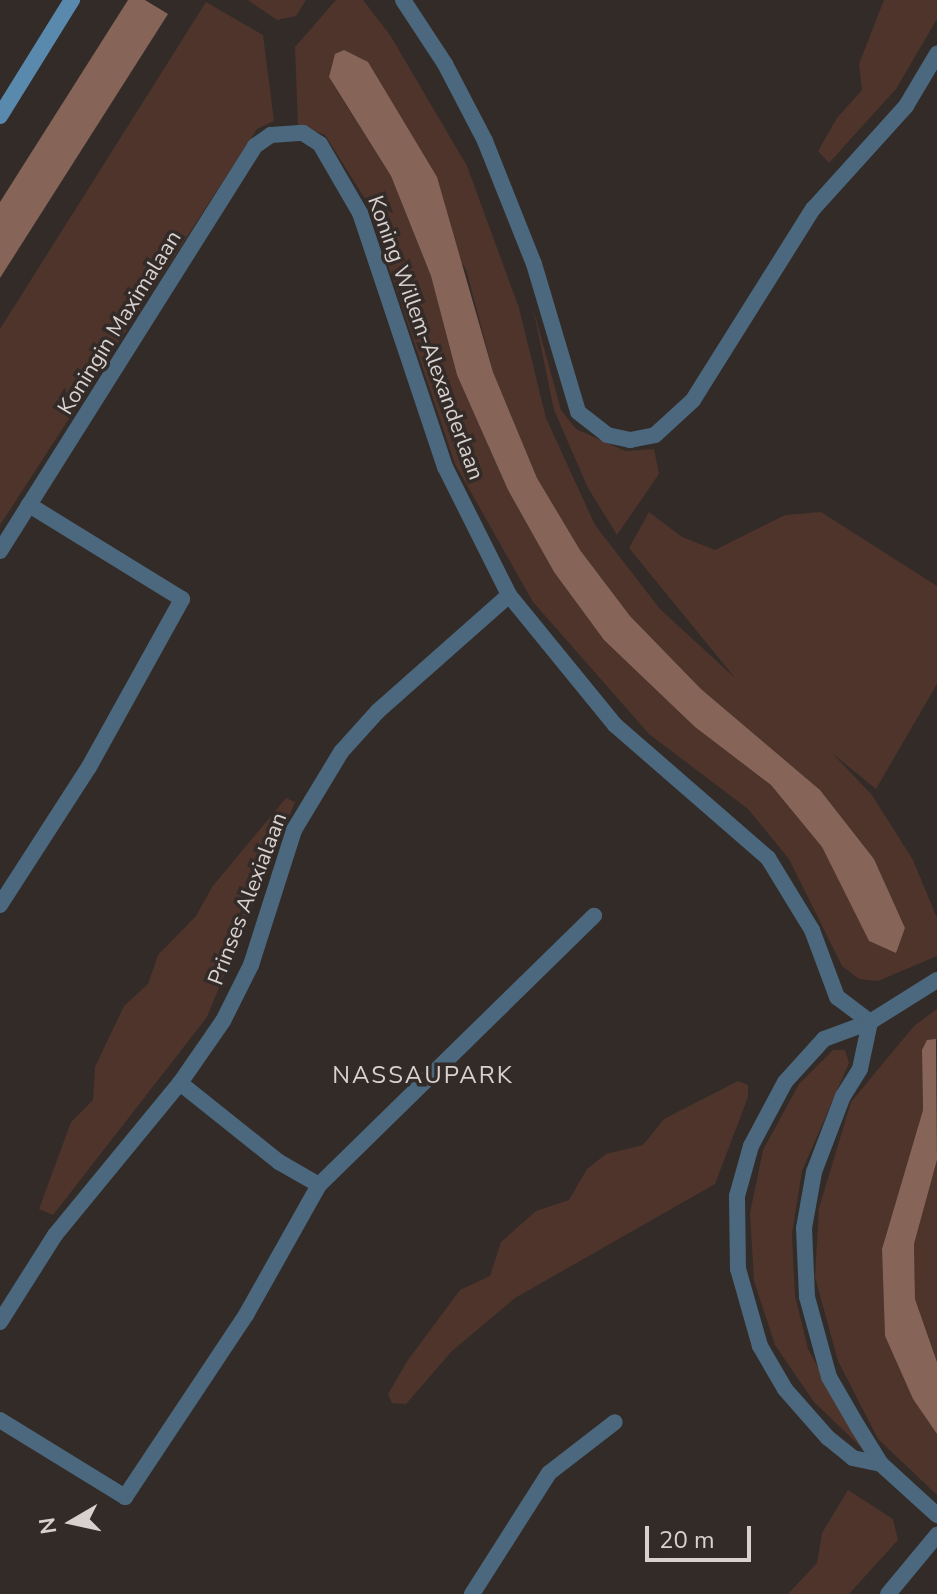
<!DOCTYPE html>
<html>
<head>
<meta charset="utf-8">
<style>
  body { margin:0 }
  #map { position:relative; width:937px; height:1594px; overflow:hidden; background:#332b28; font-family:"Nunito Sans",sans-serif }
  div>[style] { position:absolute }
  .green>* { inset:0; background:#4e342b }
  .water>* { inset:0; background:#876458 }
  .street>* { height:16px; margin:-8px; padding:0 8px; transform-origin:8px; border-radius:8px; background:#4b687e }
  .secondary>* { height:16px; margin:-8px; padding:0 8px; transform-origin:8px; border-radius:8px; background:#5989ac }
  span { translate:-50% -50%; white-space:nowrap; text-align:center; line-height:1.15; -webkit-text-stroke:7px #332b28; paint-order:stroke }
  .street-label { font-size:22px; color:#d7d1d0 }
  .neighbourhood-label { font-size:24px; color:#d7d1d0; letter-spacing:2px }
  .north { position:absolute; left:32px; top:1482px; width:80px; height:80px; -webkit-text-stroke:6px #332b28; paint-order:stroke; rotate:261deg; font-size:22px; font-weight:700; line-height:32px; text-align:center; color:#d7d1d0 }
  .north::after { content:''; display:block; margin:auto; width:28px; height:36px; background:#d7d1d0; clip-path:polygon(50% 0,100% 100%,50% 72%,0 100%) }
  .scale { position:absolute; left:645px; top:1526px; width:106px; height:36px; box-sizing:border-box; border:4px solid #d7d1d0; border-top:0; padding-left:10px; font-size:24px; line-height:28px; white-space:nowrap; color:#d7d1d0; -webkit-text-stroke:6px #332b28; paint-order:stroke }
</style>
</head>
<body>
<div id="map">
  <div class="green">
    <i style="clip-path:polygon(248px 0,306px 0,296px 16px,277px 20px)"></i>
    <i style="clip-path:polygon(evenodd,336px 0,363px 0,390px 35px,467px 166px,519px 308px,546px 418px,595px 525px,660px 609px,735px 678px,629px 548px,649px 512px,682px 537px,715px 550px,785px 515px,821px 512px,937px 586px,937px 684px,876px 789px,832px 753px,872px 795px,913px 860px,937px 918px,937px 956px,878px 981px,859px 979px,842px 966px,789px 859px,748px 809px,649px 734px,533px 602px,455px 464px,367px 202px,325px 135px,298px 125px,295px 47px,336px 0,329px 78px,466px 269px,493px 372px,537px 478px,580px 550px,630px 616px,701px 689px,820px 790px,874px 859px,905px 928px,896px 952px,869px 941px,822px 847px,771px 785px,695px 727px,604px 640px,554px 572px,508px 490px,457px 375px,431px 276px,391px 176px,329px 78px)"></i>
    <i style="clip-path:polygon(884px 0,937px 0,937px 19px,896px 89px,829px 163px,818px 151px,837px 118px,862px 90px,859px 64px)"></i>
    <i style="clip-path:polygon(206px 2px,263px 35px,274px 121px,257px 129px,0 525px,0 329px)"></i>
    <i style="clip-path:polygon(533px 308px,561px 410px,576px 429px,625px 451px,654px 449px,659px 474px,617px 535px,588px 488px,554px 410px)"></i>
    <i style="clip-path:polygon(286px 798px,295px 802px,207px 1017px,53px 1215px,39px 1209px,71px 1122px,93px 1100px,95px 1067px,124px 1006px,148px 984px,158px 955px,196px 916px,212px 887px)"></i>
    <i style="clip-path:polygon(937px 1009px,937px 1040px,922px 1050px,923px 1110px,882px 1249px,885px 1336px,913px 1399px,937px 1434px,937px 1495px,878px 1439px,838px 1361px,815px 1277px,819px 1208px,851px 1102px,914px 1026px)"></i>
    <i style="clip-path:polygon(833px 1050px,845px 1050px,849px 1063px,802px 1171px,792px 1234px,795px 1296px,808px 1349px,863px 1449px,814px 1402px,775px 1345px,754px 1281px,750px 1213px,763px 1150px,799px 1084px)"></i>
    <i style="clip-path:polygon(738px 1081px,748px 1085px,748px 1097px,715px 1184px,515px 1298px,452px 1351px,406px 1404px,392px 1403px,388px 1394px,408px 1360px,460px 1290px,490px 1276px,501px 1242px,536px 1211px,569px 1200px,587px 1169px,606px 1154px,643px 1145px,664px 1119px)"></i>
    <i style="clip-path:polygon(937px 1160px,937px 1362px,915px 1299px,914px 1244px)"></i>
    <i style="clip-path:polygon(848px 1490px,893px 1519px,898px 1540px,849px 1594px,788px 1594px,817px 1563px,822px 1533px)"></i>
  </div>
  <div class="water">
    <i style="clip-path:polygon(128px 0,145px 0,168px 14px,0 278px,0 202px)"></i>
    <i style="clip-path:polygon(344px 50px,368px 62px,437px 177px,493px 372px,537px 478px,580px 550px,630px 616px,701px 689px,820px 790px,874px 859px,905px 928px,896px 953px,869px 941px,822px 847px,771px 785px,695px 727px,604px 640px,554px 572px,508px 490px,457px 375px,431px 276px,391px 176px,329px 77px,335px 54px)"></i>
    <i style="clip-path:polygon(936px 1039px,937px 1160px,914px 1244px,915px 1299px,937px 1362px,937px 1434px,913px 1399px,885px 1336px,882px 1249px,923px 1110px,922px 1050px,927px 1040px)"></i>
  </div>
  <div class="street">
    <i style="left:403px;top:0;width:77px;rotate:56.7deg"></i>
    <i style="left:445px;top:64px;width:87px;rotate:62.5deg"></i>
    <i style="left:485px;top:141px;width:132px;rotate:68.3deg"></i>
    <i style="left:534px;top:264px;width:154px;rotate:73.4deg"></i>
    <i style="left:578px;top:412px;width:37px;rotate:38deg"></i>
    <i style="left:607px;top:435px;width:24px;rotate:12deg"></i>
    <i style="left:630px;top:440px;width:25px;rotate:-11deg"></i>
    <i style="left:655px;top:435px;width:52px;rotate:-42.6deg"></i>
    <i style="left:693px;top:400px;width:226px;rotate:-57.9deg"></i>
    <i style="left:813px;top:209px;width:139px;rotate:-47.9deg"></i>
    <i style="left:906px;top:106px;width:61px;rotate:-59.2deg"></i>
    <i style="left:0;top:551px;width:479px;rotate:-57.8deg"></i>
    <i style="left:255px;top:146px;width:19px;rotate:-35deg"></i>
    <i style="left:271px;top:135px;width:32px;rotate:-4deg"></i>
    <i style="left:303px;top:133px;width:20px;rotate:33deg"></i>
    <i style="left:320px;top:144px;width:80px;rotate:59.9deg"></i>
    <i style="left:360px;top:213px;width:268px;rotate:71.5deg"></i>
    <i style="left:445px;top:467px;width:143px;rotate:63.4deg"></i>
    <i style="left:509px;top:595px;width:168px;rotate:50.8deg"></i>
    <i style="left:615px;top:725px;width:203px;rotate:41deg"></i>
    <i style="left:768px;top:858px;width:84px;rotate:58.6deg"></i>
    <i style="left:812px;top:930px;width:72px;rotate:69.5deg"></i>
    <i style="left:837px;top:997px;width:41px;rotate:37.1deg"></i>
    <i style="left:0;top:905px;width:164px;rotate:-57.2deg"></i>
    <i style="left:89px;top:767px;width:192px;rotate:-61deg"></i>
    <i style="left:182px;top:599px;width:180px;rotate:-148.4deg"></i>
    <i style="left:870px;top:1022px;width:48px;rotate:102deg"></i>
    <i style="left:860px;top:1069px;width:32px;rotate:122deg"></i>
    <i style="left:843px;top:1096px;width:81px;rotate:110.9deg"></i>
    <i style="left:814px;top:1172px;width:57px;rotate:100.1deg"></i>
    <i style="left:804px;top:1228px;width:69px;rotate:87.5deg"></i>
    <i style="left:807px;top:1297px;width:83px;rotate:74.6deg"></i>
    <i style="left:829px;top:1377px;width:58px;rotate:59.9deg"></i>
    <i style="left:858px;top:1427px;width:44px;rotate:58.1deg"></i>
    <i style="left:881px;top:1464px;width:76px;rotate:42.3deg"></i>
    <i style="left:180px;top:1083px;width:127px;rotate:38.6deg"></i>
    <i style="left:279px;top:1162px;width:46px;rotate:29.9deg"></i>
    <i style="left:0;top:1322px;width:103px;rotate:-57.7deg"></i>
    <i style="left:55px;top:1235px;width:197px;rotate:-50.6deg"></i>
    <i style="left:180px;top:1083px;width:75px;rotate:-55.3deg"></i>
    <i style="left:223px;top:1021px;width:63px;rotate:-63.4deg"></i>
    <i style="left:251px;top:965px;width:142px;rotate:-72.3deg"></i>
    <i style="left:294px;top:830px;width:91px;rotate:-58.9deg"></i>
    <i style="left:341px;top:752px;width:55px;rotate:-47.9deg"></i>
    <i style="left:378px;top:711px;width:175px;rotate:-41.5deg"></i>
    <i style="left:0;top:1420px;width:147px;rotate:31.6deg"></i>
    <i style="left:125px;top:1497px;width:219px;rotate:-56.4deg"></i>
    <i style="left:246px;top:1315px;width:149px;rotate:-60.7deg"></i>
    <i style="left:319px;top:1185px;width:385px;rotate:-44.4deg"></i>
    <i style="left:881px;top:1464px;width:29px;rotate:-168deg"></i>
    <i style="left:853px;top:1458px;width:32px;rotate:-141deg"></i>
    <i style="left:828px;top:1438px;width:65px;rotate:-131.3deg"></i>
    <i style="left:785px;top:1389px;width:50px;rotate:-120.2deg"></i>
    <i style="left:760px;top:1346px;width:80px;rotate:-105.9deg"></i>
    <i style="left:738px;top:1269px;width:73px;rotate:-90.8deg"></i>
    <i style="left:737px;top:1196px;width:52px;rotate:-74.4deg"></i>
    <i style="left:751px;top:1146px;width:72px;rotate:-62deg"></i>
    <i style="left:785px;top:1082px;width:58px;rotate:-47.8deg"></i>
    <i style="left:824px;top:1039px;width:49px;rotate:-20.3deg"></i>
    <i style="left:870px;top:1022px;width:79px;rotate:-32.1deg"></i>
    <i style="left:472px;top:1594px;width:143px;rotate:-57.5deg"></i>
    <i style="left:549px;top:1473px;width:83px;rotate:-37.7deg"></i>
    <i style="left:888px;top:1594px;width:77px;rotate:-50.3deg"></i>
  </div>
  <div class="secondary">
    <i style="left:0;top:116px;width:137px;rotate:-58.2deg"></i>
  </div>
  <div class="street-label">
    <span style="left:120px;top:323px;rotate:-58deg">Koningin Maximalaan</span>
    <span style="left:425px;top:338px;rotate:70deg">Koning Willem-Alexanderlaan</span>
    <span style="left:248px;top:899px;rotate:-69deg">Prinses Alexialaan</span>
  </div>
  <div class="neighbourhood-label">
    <span style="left:423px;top:1076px">NASSAUPARK</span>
  </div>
  <div class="north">N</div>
  <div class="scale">20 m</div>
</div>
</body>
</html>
